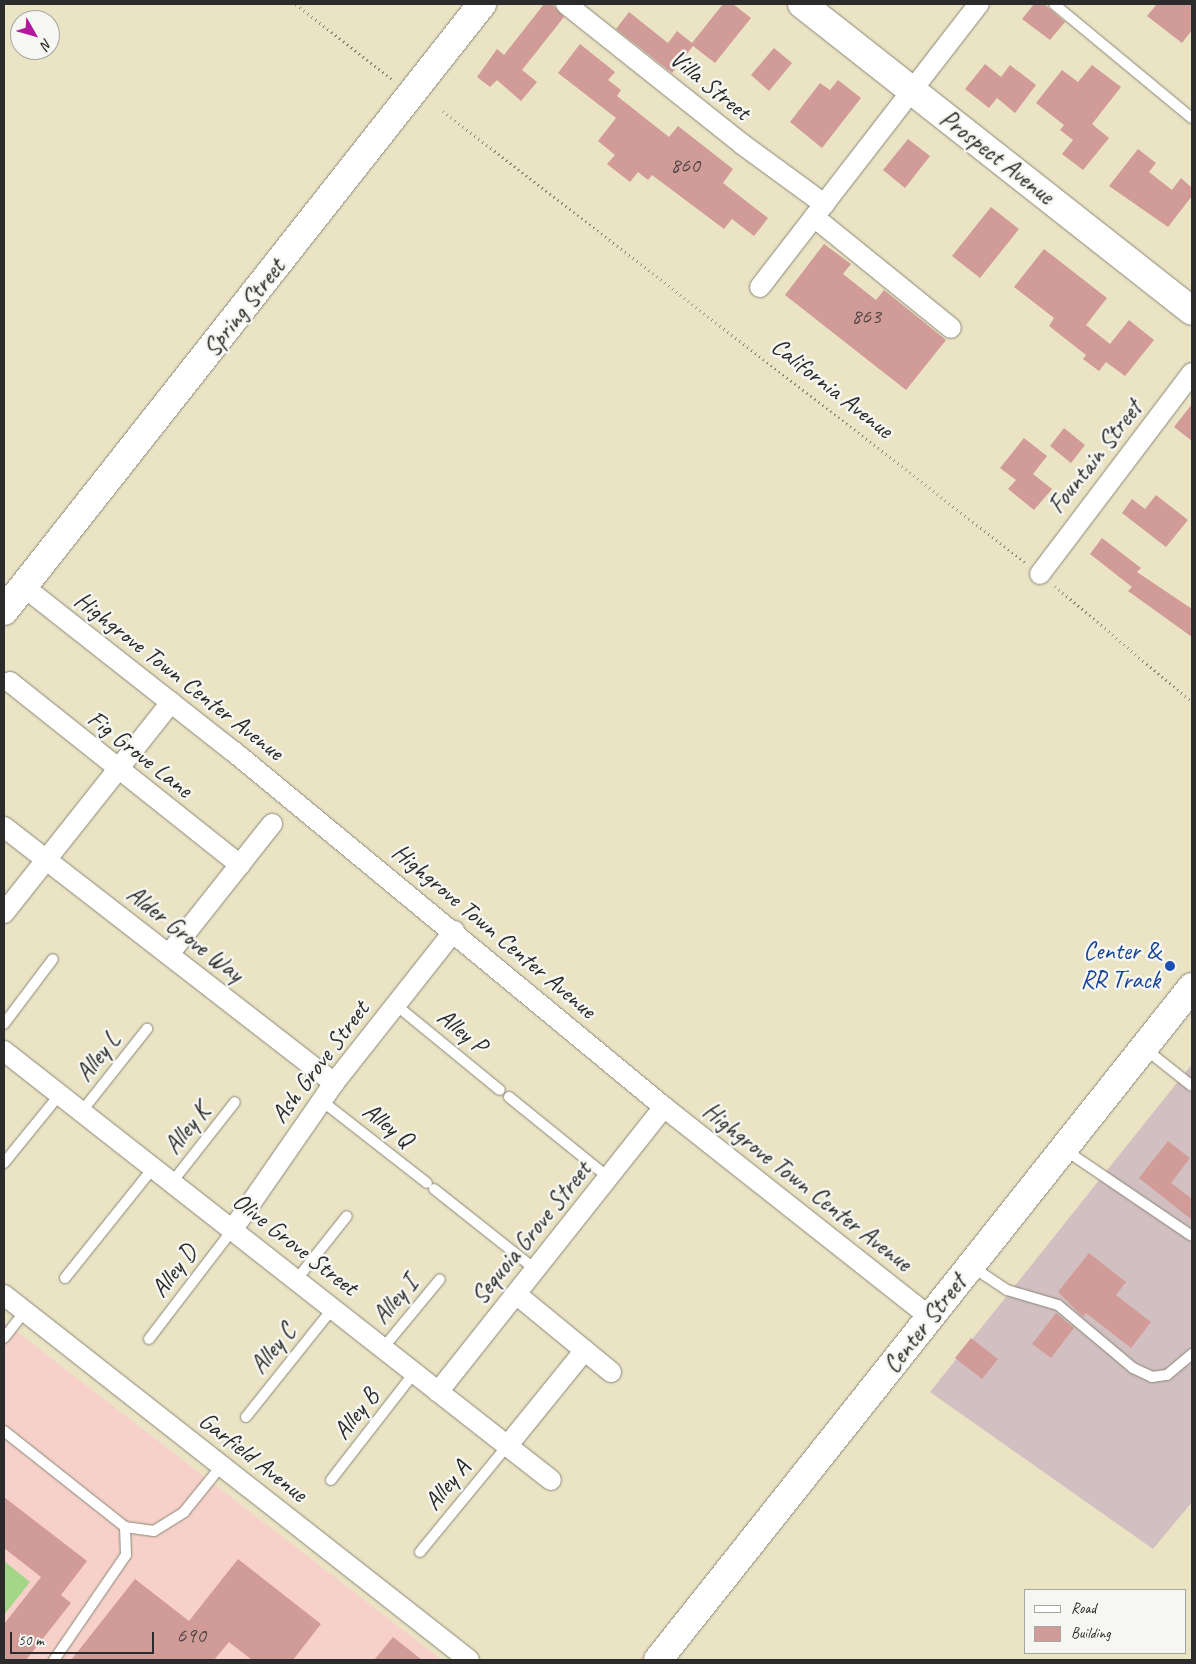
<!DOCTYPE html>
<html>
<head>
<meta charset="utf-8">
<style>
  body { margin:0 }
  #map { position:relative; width:1196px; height:1664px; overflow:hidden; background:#eae3c4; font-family:Caveat,sans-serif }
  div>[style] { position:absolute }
  .built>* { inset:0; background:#f7d1c9 }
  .industrial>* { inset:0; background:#d2bfc1 }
  .green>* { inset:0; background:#a3d686 }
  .building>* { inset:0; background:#d19c98 }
  .path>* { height:3px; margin-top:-1.5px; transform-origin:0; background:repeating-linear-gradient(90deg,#8a8778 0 1px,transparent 0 5px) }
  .roads { filter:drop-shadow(0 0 1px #8a8778) drop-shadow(0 0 1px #8a8778) }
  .lane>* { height:10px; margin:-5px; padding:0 5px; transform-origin:5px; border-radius:5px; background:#fff }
  .street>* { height:20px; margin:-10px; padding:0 10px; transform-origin:10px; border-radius:10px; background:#fff }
  .secondary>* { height:28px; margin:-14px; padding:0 14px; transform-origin:14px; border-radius:14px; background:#fff }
  .dots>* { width:14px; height:14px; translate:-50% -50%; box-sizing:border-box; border:2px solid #f6f6f2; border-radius:50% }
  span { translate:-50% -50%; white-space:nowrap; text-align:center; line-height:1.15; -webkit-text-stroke:5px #f6f6f2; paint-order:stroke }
  .number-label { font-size:22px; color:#544746 }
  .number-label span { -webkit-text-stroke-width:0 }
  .street-label { font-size:25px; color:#2b2b2b }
  .transit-label { font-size:25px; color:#164399 }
  .right { translate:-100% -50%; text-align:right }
  .frame { position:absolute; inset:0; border:5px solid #2b2b2b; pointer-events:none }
  .legend { position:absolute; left:1024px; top:1589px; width:162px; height:65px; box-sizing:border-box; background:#f6f6f2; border:1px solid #a5a5a2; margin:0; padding:6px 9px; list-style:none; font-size:15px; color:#2b2b2b }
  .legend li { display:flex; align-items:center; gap:10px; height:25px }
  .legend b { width:25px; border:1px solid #a5a5a2 }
  .north { position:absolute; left:10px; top:10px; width:50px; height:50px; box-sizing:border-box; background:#f6f6f2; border:1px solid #a5a5a2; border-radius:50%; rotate:128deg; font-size:14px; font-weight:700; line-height:20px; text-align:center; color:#2b2b2b }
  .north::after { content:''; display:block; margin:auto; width:18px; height:22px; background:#b5179e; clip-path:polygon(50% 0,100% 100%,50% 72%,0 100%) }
  .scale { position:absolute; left:10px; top:1632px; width:144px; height:22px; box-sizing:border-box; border:2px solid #2b2b2b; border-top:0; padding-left:6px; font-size:15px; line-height:18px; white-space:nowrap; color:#2b2b2b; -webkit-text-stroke:4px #f6f6f2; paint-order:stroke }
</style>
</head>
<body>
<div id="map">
  <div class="built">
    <i style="clip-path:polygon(4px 1322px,442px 1660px,4px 1660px)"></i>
  </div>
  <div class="industrial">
    <i style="clip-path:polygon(1192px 1064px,1192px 1502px,1153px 1549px,930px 1392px)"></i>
  </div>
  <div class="green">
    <i style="clip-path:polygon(4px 1561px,30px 1582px,4px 1615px)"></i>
  </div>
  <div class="building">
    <i style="clip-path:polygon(544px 4px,552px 4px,564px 17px,522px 70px,537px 82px,521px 101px,497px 80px,490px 87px,477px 77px,497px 49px,504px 55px)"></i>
    <i style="clip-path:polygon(723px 4px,733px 4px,751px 18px,715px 63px,693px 46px,672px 73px,616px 29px,629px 12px,668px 43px,677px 31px,692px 43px)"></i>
    <i style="clip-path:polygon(1034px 4px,1044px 4px,1065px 22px,1050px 40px,1022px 19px)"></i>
    <i style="clip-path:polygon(1157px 4px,1192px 4px,1192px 30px,1182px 43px,1147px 16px)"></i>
    <i style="clip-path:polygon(580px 44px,615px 72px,608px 80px,621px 90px,617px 96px,669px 137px,678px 126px,733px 169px,723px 183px,768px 218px,754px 236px,732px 219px,724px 229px,652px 175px,648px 180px,638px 172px,630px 182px,607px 164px,615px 155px,598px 141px,616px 118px,558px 73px)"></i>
    <i style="clip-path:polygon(774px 48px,792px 63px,769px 91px,751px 75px)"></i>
    <i style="clip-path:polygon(985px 64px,1001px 77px,1010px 65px,1036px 85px,1015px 113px,997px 98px,989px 108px,965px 89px)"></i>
    <i style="clip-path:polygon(1092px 65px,1121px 87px,1092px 124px,1109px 138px,1083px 170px,1062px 154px,1073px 140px,1060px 130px,1064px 125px,1036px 103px,1062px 70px,1078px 82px)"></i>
    <i style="clip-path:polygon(838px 80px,861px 98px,822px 148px,790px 122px,820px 83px,830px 90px)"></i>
    <i style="clip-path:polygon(908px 139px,930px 156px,905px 188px,883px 170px)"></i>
    <i style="clip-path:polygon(1138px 149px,1156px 163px,1149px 172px,1172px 190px,1181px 178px,1192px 188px,1192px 196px,1168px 227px,1109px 186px)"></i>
    <i style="clip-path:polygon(991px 207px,1019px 229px,980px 278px,952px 256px)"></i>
    <i style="clip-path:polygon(824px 244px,851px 264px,843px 274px,876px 300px,884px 290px,946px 340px,906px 390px,785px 295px)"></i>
    <i style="clip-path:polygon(1044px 249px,1107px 298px,1086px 325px,1110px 344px,1129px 320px,1154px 340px,1125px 376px,1106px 362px,1099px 371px,1083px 359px,1086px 355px,1049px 326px,1054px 318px,1014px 287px)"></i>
    <i style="clip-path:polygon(1192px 404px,1192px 441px,1174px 427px)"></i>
    <i style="clip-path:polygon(1064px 428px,1085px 445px,1071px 463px,1050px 446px)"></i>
    <i style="clip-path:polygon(1024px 438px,1047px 456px,1033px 474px,1052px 489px,1034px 510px,1008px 489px,1016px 480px,1000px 468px)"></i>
    <i style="clip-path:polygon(1156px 495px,1188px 520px,1166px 547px,1122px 513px,1132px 499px,1145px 509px)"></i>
    <i style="clip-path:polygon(1102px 538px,1141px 568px,1137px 572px,1192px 609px,1192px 637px,1128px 591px,1132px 587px,1090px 554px)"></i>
    <i style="clip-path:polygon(1168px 1141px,1190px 1158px,1171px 1183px,1192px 1199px,1192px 1220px,1139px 1178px)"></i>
    <i style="clip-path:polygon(1089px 1253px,1126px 1282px,1116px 1295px,1151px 1322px,1131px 1348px,1086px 1313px,1083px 1317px,1058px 1292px)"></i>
    <i style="clip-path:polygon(1056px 1313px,1074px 1328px,1051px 1358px,1032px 1344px)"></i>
    <i style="clip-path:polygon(971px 1338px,998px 1359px,982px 1379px,955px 1358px)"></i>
    <i style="clip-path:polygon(4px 1497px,87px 1561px,61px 1595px,71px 1603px,26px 1660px,4px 1660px,4px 1624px,41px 1577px,4px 1548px)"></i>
    <i style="clip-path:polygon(238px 1559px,321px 1624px,293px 1660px,252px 1660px,229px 1642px,214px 1660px,71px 1660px,135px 1579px,189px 1621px)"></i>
    <i style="clip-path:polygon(393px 1637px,422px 1660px,374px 1660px)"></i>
  </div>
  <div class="path">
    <i style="left:296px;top:4px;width:125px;rotate:38.2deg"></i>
    <i style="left:443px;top:111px;width:736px;rotate:37.77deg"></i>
    <i style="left:1055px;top:586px;width:180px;rotate:40.3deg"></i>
  </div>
  <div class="roads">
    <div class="lane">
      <i style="left:1054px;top:4px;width:179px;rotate:39.6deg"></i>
      <i style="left:396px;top:1005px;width:134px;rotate:39.3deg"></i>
      <i style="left:4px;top:1024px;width:81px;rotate:-53deg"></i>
      <i style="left:1144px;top:1048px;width:61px;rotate:38.4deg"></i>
      <i style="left:509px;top:1097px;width:129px;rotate:39deg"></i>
      <i style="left:322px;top:1101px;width:133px;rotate:38deg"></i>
      <i style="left:82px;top:1111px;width:105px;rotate:-51.6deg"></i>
      <i style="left:1065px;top:1150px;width:153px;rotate:34.1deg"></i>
      <i style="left:4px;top:1163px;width:89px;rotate:-50.9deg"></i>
      <i style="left:173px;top:1181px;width:100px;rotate:-51.9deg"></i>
      <i style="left:434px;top:1189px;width:129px;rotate:38.4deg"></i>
      <i style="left:971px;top:1266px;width:43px;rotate:33.7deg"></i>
      <i style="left:1007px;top:1290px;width:53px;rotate:16.4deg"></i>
      <i style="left:1058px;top:1305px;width:98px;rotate:40deg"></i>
      <i style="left:1133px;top:1368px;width:21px;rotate:25deg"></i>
      <i style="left:1152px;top:1377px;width:15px;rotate:-8deg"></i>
      <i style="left:1167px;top:1375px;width:33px;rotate:-40deg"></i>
      <i style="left:65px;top:1278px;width:142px;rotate:-51.3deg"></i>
      <i style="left:297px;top:1279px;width:80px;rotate:-51.6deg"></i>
      <i style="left:4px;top:1338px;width:33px;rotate:-52deg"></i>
      <i style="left:149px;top:1339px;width:138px;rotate:-52.6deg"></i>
      <i style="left:383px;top:1348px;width:89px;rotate:-50.4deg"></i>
      <i style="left:246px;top:1417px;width:139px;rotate:-51.4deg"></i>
      <i style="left:4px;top:1431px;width:154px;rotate:38.4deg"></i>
      <i style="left:125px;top:1527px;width:29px;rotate:8deg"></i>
      <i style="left:154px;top:1531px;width:36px;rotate:-32deg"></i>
      <i style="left:184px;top:1512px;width:60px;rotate:-51deg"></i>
      <i style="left:331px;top:1480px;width:135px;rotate:-52.2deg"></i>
      <i style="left:420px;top:1552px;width:139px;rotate:-50.6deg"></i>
      <i style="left:54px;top:1660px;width:127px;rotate:-55.6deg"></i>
      <i style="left:126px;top:1555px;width:28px;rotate:-92deg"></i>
    </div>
    <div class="street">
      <i style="left:566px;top:4px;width:225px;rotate:38.5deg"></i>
      <i style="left:742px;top:144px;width:102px;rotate:36.2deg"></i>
      <i style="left:814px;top:217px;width:176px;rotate:39deg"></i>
      <i style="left:760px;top:287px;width:358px;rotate:-52.3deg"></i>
      <i style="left:1040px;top:574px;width:252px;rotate:-52.9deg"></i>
      <i style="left:23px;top:586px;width:267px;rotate:38.2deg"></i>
      <i style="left:233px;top:751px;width:559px;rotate:39.56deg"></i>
      <i style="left:664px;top:1107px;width:339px;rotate:38.3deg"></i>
      <i style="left:10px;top:682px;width:294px;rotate:38.5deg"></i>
      <i style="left:4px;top:827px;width:418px;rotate:37.8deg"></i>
      <i style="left:4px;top:913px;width:269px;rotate:-51.6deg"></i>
      <i style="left:169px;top:954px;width:166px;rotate:-51.6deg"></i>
      <i style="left:4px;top:1051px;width:695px;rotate:38.11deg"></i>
      <i style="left:233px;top:1229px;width:178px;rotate:-55.3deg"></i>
      <i style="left:334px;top:1083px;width:194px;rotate:-51.7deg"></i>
      <i style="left:516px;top:1294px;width:123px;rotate:39.4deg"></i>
      <i style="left:4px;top:1295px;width:591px;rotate:38.13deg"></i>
      <i style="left:438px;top:1392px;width:364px;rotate:-51.6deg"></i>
      <i style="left:508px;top:1445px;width:122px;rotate:-51deg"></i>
    </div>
    <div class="secondary">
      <i style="left:802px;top:4px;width:496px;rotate:38.2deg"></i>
      <i style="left:4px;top:611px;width:773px;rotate:-51.78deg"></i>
      <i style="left:658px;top:1660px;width:859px;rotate:-51.57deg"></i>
    </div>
  </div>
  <div class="dots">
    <i style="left:1170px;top:966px;background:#1a4fb4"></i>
  </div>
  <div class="number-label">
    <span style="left:685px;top:166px">860</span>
    <span style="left:866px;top:317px">863</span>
    <span style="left:191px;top:1636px">690</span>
  </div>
  <div class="street-label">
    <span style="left:710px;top:85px;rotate:39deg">Villa Street</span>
    <span style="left:997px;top:157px;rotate:38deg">Prospect Avenue</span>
    <span style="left:244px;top:308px;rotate:-52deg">Spring Street</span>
    <span style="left:832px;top:388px;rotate:38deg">California Avenue</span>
    <span style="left:1095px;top:457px;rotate:-52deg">Fountain Street</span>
    <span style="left:179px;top:676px;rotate:38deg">Highgrove Town Center Avenue</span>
    <span style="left:140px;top:754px;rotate:38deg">Fig Grove Lane</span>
    <span style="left:494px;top:931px;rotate:40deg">Highgrove Town Center Avenue</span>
    <span style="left:185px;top:934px;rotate:38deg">Alder Grove Way</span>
    <span style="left:462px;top:1031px;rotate:39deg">Alley P</span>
    <span style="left:98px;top:1057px;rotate:-52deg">Alley L</span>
    <span style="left:320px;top:1062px;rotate:-53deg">Ash Grove Street</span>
    <span style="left:388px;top:1125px;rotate:38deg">Alley Q</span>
    <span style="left:187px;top:1129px;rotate:-52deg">Alley K</span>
    <span style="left:807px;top:1187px;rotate:38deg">Highgrove Town Center Avenue</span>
    <span style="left:531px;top:1233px;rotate:-51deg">Sequoia Grove Street</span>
    <span style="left:295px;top:1244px;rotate:38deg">Olive Grove Street</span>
    <span style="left:174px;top:1271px;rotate:-53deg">Alley D</span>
    <span style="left:395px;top:1300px;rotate:-50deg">Alley I</span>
    <span style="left:925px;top:1324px;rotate:-52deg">Center Street</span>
    <span style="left:273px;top:1349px;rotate:-51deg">Alley C</span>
    <span style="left:356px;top:1414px;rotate:-52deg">Alley B</span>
    <span style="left:253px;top:1457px;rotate:38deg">Garfield Avenue</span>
    <span style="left:447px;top:1485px;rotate:-51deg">Alley A</span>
  </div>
  <div class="transit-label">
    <span class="right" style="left:1160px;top:966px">Center &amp;<br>RR Track</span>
  </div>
  <div class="frame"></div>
  <ul class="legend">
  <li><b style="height:6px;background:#fff"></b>Road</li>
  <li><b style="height:14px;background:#d19c98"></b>Building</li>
  </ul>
  <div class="north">N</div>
  <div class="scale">50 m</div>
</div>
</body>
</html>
